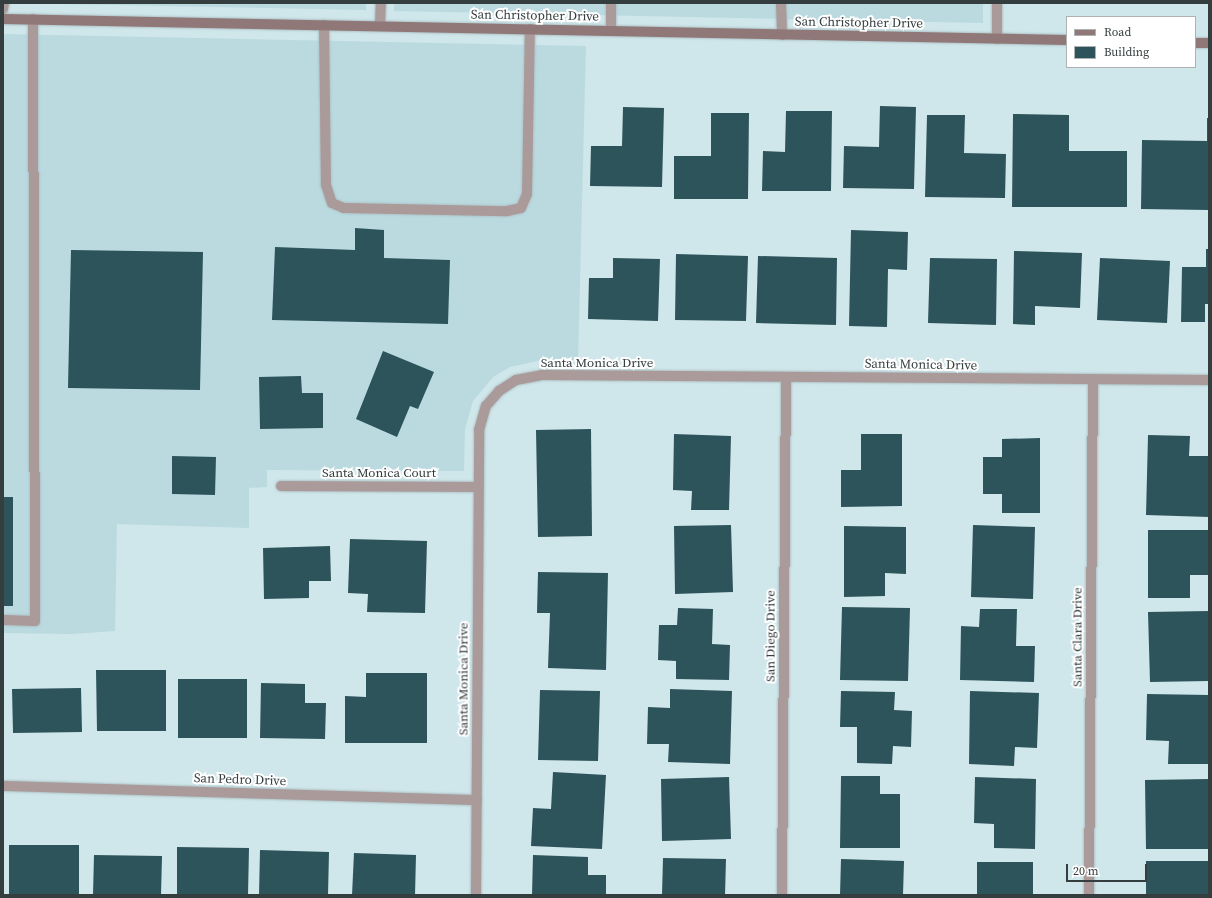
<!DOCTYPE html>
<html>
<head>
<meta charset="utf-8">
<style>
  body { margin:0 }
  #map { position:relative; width:1212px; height:898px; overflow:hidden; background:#cfe6ea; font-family:"Source Serif 4",serif }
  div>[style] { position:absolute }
  .built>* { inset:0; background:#badae0 }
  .building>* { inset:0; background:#2d545b }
  .roads { filter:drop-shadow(0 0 1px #adc1c4) drop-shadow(0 0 1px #adc1c4) }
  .lane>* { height:10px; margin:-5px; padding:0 5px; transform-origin:5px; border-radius:5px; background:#ab9a9a }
  .street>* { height:10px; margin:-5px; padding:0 5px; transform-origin:5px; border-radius:5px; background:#ab9a9a }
  .secondary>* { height:10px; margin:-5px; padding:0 5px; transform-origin:5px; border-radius:5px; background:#907778 }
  span { translate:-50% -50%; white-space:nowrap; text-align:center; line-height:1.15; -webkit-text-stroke:4px #fff; paint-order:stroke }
  .street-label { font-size:13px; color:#353e3f }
  .frame { position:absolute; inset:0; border:4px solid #353e3f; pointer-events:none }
  .legend { position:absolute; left:1066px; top:16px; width:130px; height:52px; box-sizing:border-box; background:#fff; border:1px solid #aeb2b2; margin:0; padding:5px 7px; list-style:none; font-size:12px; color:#353e3f }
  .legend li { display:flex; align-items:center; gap:8px; height:20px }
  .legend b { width:20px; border:1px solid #aeb2b2 }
  .scale { position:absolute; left:1066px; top:864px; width:81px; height:18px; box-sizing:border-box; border:2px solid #353e3f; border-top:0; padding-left:5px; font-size:12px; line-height:14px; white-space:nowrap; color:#353e3f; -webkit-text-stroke:3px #fff; paint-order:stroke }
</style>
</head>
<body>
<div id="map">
  <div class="built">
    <i style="clip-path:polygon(7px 3px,366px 3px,366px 10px)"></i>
    <i style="clip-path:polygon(394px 3px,983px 3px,983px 23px,394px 11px)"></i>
    <i style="clip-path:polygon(3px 34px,586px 46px,578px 360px,542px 360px,510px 367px,493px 377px,473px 401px,465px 429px,464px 471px,267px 470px,267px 487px,249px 488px,249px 528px,117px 524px,115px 631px,72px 634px,3px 633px)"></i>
  </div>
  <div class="building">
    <i style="clip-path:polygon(880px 106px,916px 107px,914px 189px,843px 188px,844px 146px,879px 147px)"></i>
    <i style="clip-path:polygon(623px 107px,664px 108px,662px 187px,590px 186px,591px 146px,622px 146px)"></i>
    <i style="clip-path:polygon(786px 111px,832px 111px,831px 191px,762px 191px,763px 151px,785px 152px)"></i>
    <i style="clip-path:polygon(711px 113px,749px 113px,748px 199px,674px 199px,674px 156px,711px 156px)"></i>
    <i style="clip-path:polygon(1013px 114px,1069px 115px,1069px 151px,1127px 151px,1127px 207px,1012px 207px)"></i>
    <i style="clip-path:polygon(927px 115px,965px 115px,964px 153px,1006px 154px,1005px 198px,925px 197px)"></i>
    <i style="clip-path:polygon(1207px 118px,1209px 118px,1209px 210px,1141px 209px,1142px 140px,1207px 141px)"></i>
    <i style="clip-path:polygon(355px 228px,384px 230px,384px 258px,450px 260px,448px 324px,272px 320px,275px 247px,355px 250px)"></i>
    <i style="clip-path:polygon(851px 230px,908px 232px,907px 270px,888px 269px,887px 327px,849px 326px)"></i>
    <i style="clip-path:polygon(1206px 249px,1209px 249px,1209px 304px,1205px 304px,1205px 322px,1181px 322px,1182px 267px,1206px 267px)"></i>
    <i style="clip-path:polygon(71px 250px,203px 252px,200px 390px,68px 388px)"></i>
    <i style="clip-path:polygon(1014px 251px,1082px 253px,1080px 308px,1035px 306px,1035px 325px,1013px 324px)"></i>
    <i style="clip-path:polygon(676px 254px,748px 256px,746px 321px,675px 320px)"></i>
    <i style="clip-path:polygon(758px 256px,837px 258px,836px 325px,756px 323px)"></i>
    <i style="clip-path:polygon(613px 258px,660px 259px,658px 321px,588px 319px,589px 278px,613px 278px)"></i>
    <i style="clip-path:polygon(930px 258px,997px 259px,996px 325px,928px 323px)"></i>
    <i style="clip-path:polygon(1100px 258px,1170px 261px,1167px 323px,1097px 320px)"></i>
    <i style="clip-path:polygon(383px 351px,434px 372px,418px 409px,410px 406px,397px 437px,356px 419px)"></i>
    <i style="clip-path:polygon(301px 376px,302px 393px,323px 393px,323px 428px,260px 429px,259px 377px)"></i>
    <i style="clip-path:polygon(591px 429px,592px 536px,538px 537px,536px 430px)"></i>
    <i style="clip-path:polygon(674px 434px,731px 436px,729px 510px,691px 510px,692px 491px,673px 490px)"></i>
    <i style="clip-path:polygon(861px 434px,902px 434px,902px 506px,841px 507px,841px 470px,861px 470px)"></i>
    <i style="clip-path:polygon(1148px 435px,1190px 436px,1189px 456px,1209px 456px,1209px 517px,1146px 515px)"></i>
    <i style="clip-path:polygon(1040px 438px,1040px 513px,1002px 513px,1002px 494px,983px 494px,983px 457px,1002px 457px,1002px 439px)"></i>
    <i style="clip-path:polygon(172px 456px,216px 457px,215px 495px,172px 494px)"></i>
    <i style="clip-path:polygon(3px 497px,13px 497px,13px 606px,3px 606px)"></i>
    <i style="clip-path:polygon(731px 525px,733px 592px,675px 594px,674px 526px)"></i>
    <i style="clip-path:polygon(973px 525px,1035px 527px,1033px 599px,971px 597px)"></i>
    <i style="clip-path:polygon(844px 526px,906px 527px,906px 574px,885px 573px,885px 596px,844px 597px)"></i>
    <i style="clip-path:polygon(1148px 530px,1209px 530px,1209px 575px,1190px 575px,1190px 598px,1148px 598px)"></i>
    <i style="clip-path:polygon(350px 539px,427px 541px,425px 613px,367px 612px,368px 594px,348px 593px)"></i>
    <i style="clip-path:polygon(330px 546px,331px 581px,309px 581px,309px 598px,264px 599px,263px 548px)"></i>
    <i style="clip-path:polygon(538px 572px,608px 573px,606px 670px,548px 668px,550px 613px,537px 613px)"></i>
    <i style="clip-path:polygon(842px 607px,910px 608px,908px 681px,840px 680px)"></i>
    <i style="clip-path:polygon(678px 608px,713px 609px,712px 644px,730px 645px,729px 680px,676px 679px,676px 661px,658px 660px,659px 625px,677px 625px)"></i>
    <i style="clip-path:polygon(980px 609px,1017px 609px,1016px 646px,1035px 646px,1034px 682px,960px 680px,961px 626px,979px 627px)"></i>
    <i style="clip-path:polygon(1209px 611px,1209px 681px,1150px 682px,1148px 612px)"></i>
    <i style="clip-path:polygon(96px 670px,166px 670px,166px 731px,97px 731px)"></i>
    <i style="clip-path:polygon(366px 673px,427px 673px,427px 743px,345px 743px,345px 696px,366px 697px)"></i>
    <i style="clip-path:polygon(178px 679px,247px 679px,247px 738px,178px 738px)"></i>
    <i style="clip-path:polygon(261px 683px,305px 684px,305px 703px,326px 703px,325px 739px,260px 738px)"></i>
    <i style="clip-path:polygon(81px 688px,82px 732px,13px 733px,12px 689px)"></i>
    <i style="clip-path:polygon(670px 689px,732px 691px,730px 764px,668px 762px,669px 744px,647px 744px,648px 707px,670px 708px)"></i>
    <i style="clip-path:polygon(540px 690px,600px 691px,598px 761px,538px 760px)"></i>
    <i style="clip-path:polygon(841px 691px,895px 692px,894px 710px,912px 711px,911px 747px,893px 746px,892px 764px,857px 763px,857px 727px,840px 727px)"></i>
    <i style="clip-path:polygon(970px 691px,1039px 693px,1037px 748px,1015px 747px,1014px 766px,969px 764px)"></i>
    <i style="clip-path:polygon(1147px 694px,1209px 695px,1209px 764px,1168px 764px,1169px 741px,1146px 740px)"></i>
    <i style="clip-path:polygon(553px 772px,606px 775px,602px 849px,531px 846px,533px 808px,551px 809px)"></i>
    <i style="clip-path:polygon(841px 776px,880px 776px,880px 794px,900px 794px,900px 848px,840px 848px)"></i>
    <i style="clip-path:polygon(729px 777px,731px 839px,662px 841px,661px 779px)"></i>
    <i style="clip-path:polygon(975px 777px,1036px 779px,1035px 849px,994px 848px,994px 824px,974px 823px)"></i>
    <i style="clip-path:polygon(1208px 779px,1209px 849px,1146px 849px,1145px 780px)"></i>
    <i style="clip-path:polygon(9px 845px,79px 845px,79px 895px,9px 895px)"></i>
    <i style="clip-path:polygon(177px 847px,249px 848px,248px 895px,177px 895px)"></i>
    <i style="clip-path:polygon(260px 850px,329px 852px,328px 895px,259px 895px)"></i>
    <i style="clip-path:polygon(354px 853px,416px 855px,415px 895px,352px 895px)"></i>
    <i style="clip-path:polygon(94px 855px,162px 856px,161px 895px,93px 895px)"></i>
    <i style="clip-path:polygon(533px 855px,588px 857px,588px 875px,606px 875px,606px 895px,532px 895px)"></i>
    <i style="clip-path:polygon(663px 858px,726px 859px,725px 895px,662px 895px)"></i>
    <i style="clip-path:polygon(841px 859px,904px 861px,903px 895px,840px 895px)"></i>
    <i style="clip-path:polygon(1146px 861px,1209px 861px,1209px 895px,1146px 895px)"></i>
    <i style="clip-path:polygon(977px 862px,1033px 862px,1033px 895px,977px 895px)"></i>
  </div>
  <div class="roads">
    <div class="lane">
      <i style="left:781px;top:3px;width:32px;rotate:88deg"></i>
      <i style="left:3px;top:9px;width:6px;rotate:-81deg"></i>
      <i style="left:324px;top:25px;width:160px;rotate:89.3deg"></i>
      <i style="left:326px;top:185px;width:19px;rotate:72deg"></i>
      <i style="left:332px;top:203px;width:13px;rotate:23deg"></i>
      <i style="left:344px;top:208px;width:163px;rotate:1.1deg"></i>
      <i style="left:507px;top:211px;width:14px;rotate:-12deg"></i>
      <i style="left:521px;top:208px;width:15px;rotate:-67deg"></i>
      <i style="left:527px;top:194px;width:165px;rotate:-89deg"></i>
      <i style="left:611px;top:31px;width:28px;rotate:-90deg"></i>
      <i style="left:3px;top:620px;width:32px;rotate:2deg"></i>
      <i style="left:35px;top:621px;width:602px;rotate:-90.19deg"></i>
    </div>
    <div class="street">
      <i style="left:380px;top:26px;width:23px;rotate:-88deg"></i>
      <i style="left:997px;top:39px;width:36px;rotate:-90deg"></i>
      <i style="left:281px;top:486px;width:197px;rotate:0.3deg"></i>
      <i style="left:3px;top:786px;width:474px;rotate:1.7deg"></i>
      <i style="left:476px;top:895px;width:465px;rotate:-89.6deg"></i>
      <i style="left:479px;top:430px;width:25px;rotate:-74deg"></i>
      <i style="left:486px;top:406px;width:20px;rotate:-49deg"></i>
      <i style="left:499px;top:391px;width:20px;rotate:-33deg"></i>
      <i style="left:516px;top:380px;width:26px;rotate:-11deg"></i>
      <i style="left:542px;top:375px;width:667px;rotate:0.43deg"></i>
      <i style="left:782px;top:895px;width:518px;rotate:-89.56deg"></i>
      <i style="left:1089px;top:895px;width:516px;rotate:-89.56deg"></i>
    </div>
    <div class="secondary">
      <i style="left:3px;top:19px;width:1064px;rotate:1.13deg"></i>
      <i style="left:1195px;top:43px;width:14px"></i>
    </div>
  </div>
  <div class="street-label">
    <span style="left:535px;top:16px;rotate:1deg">San Christopher Drive</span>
    <span style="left:859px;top:23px;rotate:1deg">San Christopher Drive</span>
    <span style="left:597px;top:363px">Santa Monica Drive</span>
    <span style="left:921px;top:365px;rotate:1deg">Santa Monica Drive</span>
    <span style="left:379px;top:473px">Santa Monica Court</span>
    <span style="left:771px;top:636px;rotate:-90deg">San Diego Drive</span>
    <span style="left:1078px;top:637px;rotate:-90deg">Santa Clara Drive</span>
    <span style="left:464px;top:679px;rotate:-90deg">Santa Monica Drive</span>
    <span style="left:240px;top:780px;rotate:2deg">San Pedro Drive</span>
  </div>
  <div class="frame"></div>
  <ul class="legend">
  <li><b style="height:5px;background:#907778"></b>Road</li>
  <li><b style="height:11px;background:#2d545b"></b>Building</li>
  </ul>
  <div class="scale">20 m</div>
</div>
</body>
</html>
